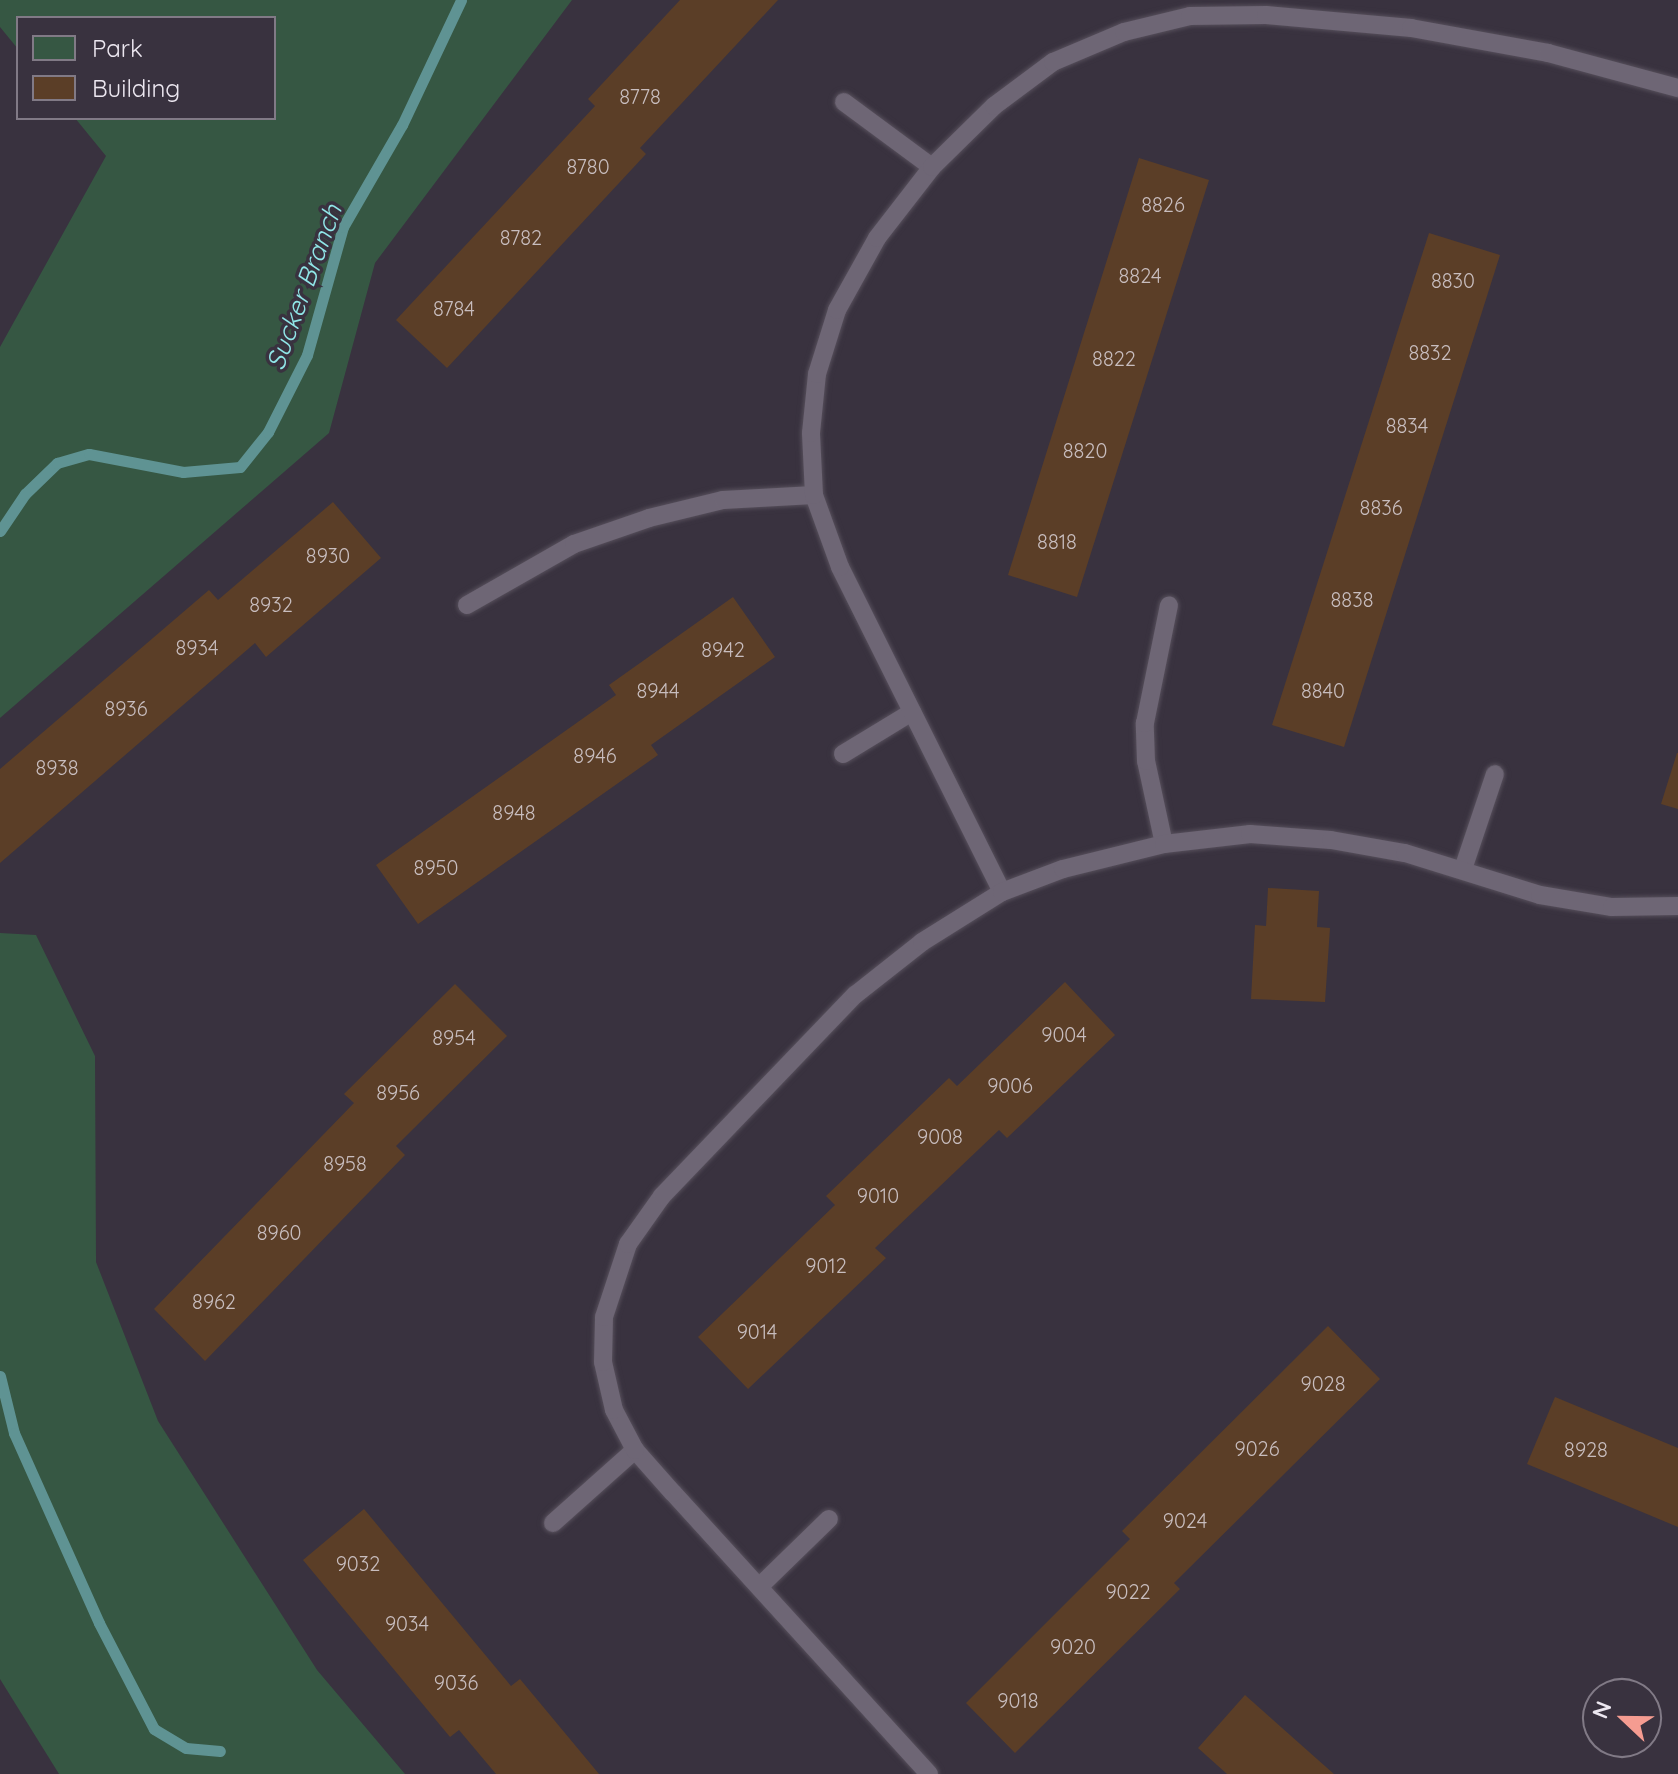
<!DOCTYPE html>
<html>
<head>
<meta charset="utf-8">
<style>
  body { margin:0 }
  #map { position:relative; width:1678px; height:1774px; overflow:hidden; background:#39323f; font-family:Quicksand,sans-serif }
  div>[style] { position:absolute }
  .green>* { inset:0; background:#365743 }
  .stream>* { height:11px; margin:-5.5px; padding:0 5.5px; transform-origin:5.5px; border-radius:5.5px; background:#5f9393 }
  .building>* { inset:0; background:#5b3e27 }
  .roads { filter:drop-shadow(0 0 2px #564f5b) drop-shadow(0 0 2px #564f5b) }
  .lane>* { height:18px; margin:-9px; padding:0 9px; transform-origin:9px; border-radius:9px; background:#6e6675 }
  span { translate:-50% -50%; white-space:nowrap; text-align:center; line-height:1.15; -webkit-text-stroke:7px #39323f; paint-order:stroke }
  .number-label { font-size:20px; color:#c8bdbe }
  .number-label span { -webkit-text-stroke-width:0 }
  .water-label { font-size:26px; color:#90e7e8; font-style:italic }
  .legend { position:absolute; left:16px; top:16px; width:260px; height:104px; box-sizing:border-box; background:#39323f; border:2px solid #817a86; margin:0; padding:10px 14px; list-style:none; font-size:24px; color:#ece7f0 }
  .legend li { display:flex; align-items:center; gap:16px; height:40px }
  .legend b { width:40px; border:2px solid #817a86 }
  .north { position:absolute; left:1582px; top:1678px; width:80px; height:80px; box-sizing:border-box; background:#39323f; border:2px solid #817a86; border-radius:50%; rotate:292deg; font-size:22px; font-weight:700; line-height:32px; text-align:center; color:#ece7f0 }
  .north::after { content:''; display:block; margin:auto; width:28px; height:36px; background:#f59c91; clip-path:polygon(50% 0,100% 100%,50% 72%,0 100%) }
</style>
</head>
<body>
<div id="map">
  <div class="green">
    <i style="clip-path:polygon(0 0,572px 0,375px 263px,329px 433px,0 718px,0 347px,106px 156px,75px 118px,274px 118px,274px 18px,18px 18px,18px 49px,0 27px)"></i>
    <i style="clip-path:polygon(0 933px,36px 935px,95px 1056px,96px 1262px,158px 1421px,317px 1670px,405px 1774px,59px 1774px,0 1679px)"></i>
  </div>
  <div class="stream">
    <i style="left:0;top:531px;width:45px;rotate:-56deg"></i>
    <i style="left:25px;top:494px;width:45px;rotate:-44.1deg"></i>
    <i style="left:57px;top:463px;width:33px;rotate:-16deg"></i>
    <i style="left:89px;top:454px;width:96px;rotate:10.8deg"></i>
    <i style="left:183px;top:472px;width:57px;rotate:-5deg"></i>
    <i style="left:240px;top:467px;width:45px;rotate:-51.3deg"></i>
    <i style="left:268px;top:432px;width:86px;rotate:-63.1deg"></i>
    <i style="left:307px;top:355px;width:133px;rotate:-74.3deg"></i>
    <i style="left:343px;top:227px;width:118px;rotate:-60deg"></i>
    <i style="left:402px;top:125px;width:138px;rotate:-64.7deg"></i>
    <i style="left:0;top:1376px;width:59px;rotate:76.2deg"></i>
    <i style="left:14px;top:1433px;width:208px;rotate:65.9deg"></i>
    <i style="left:99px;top:1623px;width:119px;rotate:62.6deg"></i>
    <i style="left:154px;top:1729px;width:37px;rotate:31deg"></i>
    <i style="left:186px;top:1748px;width:34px;rotate:5deg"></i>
  </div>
  <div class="building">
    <i style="clip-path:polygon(680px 0,778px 0,640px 148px,646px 154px,447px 368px,396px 320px,595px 106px,588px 99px)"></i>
    <i style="clip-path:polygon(1139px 158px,1209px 180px,1077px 597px,1008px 575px)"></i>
    <i style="clip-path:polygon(1429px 233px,1500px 255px,1344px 747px,1272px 725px)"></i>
    <i style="clip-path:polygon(333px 502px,381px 558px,266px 657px,255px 643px,0 863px,0 769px,209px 590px,218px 600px)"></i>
    <i style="clip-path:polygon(733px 597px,775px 657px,651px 745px,658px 755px,418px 924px,376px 865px,616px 695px,609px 685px)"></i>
    <i style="clip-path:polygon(1677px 753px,1678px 753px,1678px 809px,1661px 804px)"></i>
    <i style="clip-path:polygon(1268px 888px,1319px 891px,1317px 927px,1330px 928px,1325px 1002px,1251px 999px,1255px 925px,1266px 926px)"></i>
    <i style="clip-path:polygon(1065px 982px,1115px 1035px,1007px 1138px,999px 1130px,875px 1248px,886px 1258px,748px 1389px,698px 1337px,835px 1205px,826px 1196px,949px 1078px,957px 1086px)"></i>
    <i style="clip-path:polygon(455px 984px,507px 1036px,396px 1146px,405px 1155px,205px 1361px,154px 1309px,354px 1103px,344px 1094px)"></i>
    <i style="clip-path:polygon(1328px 1326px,1380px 1379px,1174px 1583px,1180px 1589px,1015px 1753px,966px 1703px,1130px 1539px,1122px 1531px)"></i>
    <i style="clip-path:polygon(1555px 1397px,1678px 1448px,1678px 1527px,1527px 1464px)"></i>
    <i style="clip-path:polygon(364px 1509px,511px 1686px,520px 1679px,599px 1774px,496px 1774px,459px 1730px,450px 1737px,303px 1560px)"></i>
    <i style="clip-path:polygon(1245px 1695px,1317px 1759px,1334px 1774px,1227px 1774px,1198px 1748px)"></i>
  </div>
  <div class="roads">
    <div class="lane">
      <i style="left:844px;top:102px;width:109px;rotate:36.5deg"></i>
      <i style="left:467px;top:605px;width:123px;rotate:-29.7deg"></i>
      <i style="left:574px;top:544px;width:79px;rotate:-19.1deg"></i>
      <i style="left:649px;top:518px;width:76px;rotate:-13.7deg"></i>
      <i style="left:723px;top:500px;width:91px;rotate:-3.1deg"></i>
      <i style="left:843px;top:754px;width:81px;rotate:-31.3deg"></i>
      <i style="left:1164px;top:844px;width:85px;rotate:-102.2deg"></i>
      <i style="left:1146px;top:761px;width:38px;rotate:-92deg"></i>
      <i style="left:1145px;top:723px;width:120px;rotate:-78.5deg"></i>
      <i style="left:1463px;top:869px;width:100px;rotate:-71.4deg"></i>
      <i style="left:1002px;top:892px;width:363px;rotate:-116.5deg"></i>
      <i style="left:840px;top:567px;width:77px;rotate:-109.9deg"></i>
      <i style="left:814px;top:495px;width:62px;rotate:-92.8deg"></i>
      <i style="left:811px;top:433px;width:59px;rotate:-84.2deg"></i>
      <i style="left:817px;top:374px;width:67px;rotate:-72.6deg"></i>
      <i style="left:837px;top:310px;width:82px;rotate:-60.9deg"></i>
      <i style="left:877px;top:238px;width:90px;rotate:-52.2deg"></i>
      <i style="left:932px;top:167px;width:87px;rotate:-44.5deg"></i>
      <i style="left:994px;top:106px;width:74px;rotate:-36.7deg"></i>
      <i style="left:1053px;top:62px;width:77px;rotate:-22.9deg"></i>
      <i style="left:1124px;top:32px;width:68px;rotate:-13.6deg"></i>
      <i style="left:1190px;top:16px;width:76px;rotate:-0.8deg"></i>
      <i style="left:1266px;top:15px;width:146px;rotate:5.1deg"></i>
      <i style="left:1411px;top:28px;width:139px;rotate:10.3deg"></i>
      <i style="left:1548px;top:53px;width:135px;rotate:15.1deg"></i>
      <i style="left:553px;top:1523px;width:110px;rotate:-41.7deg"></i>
      <i style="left:760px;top:1586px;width:96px;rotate:-44.2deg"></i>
      <i style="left:929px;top:1774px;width:380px;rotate:-132.3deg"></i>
      <i style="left:673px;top:1493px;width:57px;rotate:-131.5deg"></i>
      <i style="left:635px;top:1450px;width:45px;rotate:-117.7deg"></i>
      <i style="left:614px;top:1410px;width:49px;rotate:-102.9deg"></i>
      <i style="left:603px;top:1362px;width:45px;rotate:-88.7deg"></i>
      <i style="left:604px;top:1317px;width:77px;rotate:-71.8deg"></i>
      <i style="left:628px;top:1244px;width:59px;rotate:-54.7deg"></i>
      <i style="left:662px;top:1196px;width:279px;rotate:-46.2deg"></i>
      <i style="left:855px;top:995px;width:85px;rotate:-38.3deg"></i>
      <i style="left:922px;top:942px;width:94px;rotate:-32deg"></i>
      <i style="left:1002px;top:892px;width:65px;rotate:-20.7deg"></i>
      <i style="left:1063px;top:869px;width:104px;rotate:-13.9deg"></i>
      <i style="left:1164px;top:844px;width:87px;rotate:-6.6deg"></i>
      <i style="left:1250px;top:834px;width:81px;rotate:4.2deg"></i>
      <i style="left:1331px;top:840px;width:75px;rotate:10deg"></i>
      <i style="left:1405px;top:853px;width:141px;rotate:17.3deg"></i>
      <i style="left:1540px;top:895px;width:73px;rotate:9.5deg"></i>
      <i style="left:1612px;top:907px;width:66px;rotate:-0.9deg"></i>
    </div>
  </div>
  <div class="number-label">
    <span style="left:640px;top:96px">8778</span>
    <span style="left:588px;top:166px">8780</span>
    <span style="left:1163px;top:204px">8826</span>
    <span style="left:521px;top:237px">8782</span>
    <span style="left:1140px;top:275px">8824</span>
    <span style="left:1453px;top:280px">8830</span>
    <span style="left:454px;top:308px">8784</span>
    <span style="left:1430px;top:352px">8832</span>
    <span style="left:1114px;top:358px">8822</span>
    <span style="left:1407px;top:425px">8834</span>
    <span style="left:1085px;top:450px">8820</span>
    <span style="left:1381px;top:507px">8836</span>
    <span style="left:1057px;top:541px">8818</span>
    <span style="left:328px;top:555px">8930</span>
    <span style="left:1352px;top:599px">8838</span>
    <span style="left:271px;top:604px">8932</span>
    <span style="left:197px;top:647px">8934</span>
    <span style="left:723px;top:649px">8942</span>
    <span style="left:658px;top:690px">8944</span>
    <span style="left:1323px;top:690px">8840</span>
    <span style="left:126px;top:708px">8936</span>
    <span style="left:595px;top:755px">8946</span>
    <span style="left:57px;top:767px">8938</span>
    <span style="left:514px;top:812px">8948</span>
    <span style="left:436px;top:867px">8950</span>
    <span style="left:1064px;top:1034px">9004</span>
    <span style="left:454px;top:1037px">8954</span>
    <span style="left:1010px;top:1085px">9006</span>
    <span style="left:398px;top:1092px">8956</span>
    <span style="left:940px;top:1136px">9008</span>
    <span style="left:345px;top:1163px">8958</span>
    <span style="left:878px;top:1195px">9010</span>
    <span style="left:279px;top:1232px">8960</span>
    <span style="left:826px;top:1265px">9012</span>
    <span style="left:214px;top:1301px">8962</span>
    <span style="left:757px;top:1331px">9014</span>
    <span style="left:1323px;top:1383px">9028</span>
    <span style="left:1257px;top:1448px">9026</span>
    <span style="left:1586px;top:1449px">8928</span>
    <span style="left:1185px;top:1520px">9024</span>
    <span style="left:358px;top:1563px">9032</span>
    <span style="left:1128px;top:1591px">9022</span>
    <span style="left:407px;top:1623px">9034</span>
    <span style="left:1073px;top:1646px">9020</span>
    <span style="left:456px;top:1682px">9036</span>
    <span style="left:1018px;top:1700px">9018</span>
  </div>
  <div class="water-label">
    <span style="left:304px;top:287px;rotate:-70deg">Sucker Branch</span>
  </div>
  <ul class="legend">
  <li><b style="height:22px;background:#365743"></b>Park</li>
  <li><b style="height:22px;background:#5b3e27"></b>Building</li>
  </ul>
  <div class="north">N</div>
</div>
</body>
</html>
